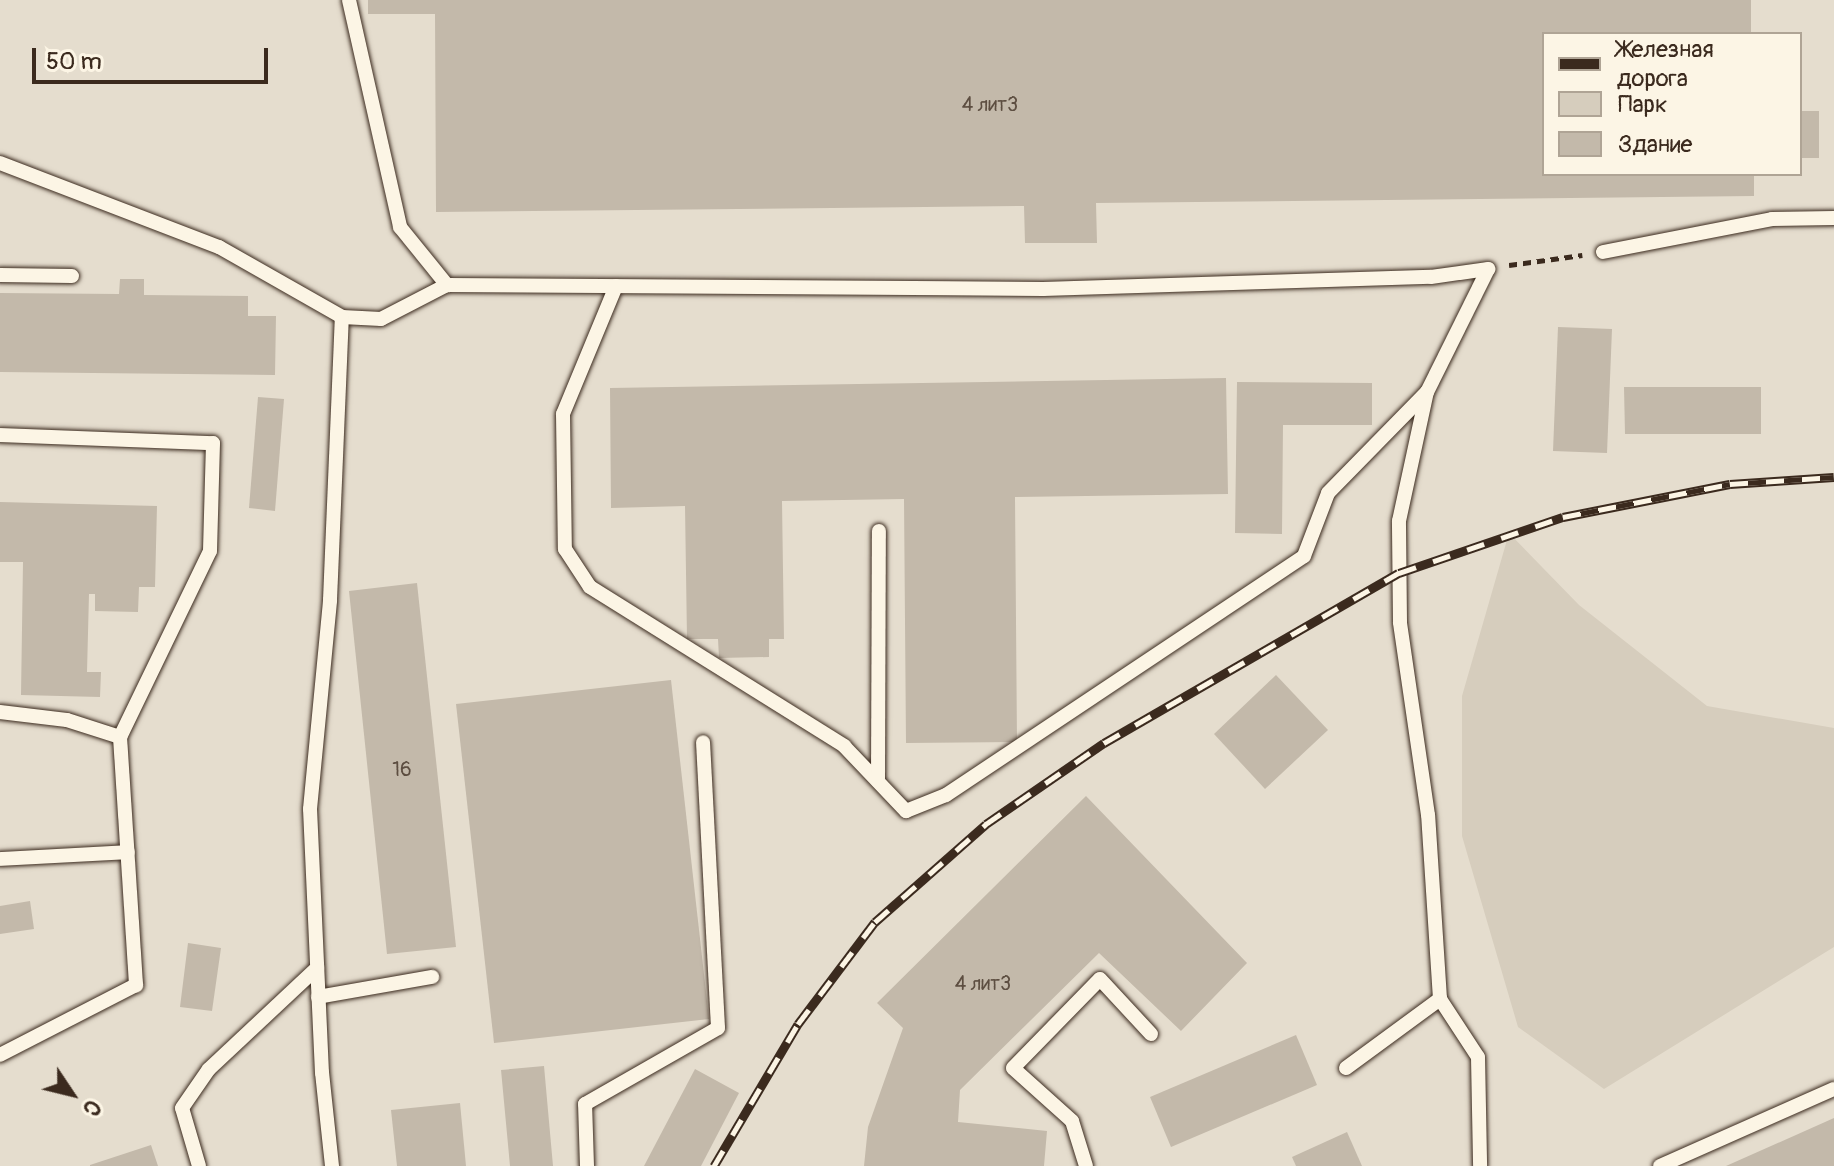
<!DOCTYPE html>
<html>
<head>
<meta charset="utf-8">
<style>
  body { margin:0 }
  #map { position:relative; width:1834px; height:1166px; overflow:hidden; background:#f4eddd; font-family:Pangolin,sans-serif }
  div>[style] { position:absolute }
  .built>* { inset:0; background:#e5ddce }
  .green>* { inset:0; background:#d6cdbd }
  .building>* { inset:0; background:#c3b9aa }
  .path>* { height:5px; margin-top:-2.5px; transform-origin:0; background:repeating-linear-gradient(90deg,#3b2a1e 0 8px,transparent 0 14px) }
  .roads { filter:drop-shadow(0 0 2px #3b2a1e) drop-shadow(0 0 2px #3b2a1e) }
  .lane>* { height:14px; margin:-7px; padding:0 7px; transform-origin:7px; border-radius:7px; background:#fcf5e5 }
  .rail>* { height:9px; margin-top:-4.5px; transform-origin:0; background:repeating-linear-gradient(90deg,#fcf5e5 0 18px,#3b2a1e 0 36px); box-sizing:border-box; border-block:2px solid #3b2a1e }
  span { translate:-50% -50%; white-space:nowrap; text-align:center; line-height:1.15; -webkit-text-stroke:6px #fcf5e5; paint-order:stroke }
  .number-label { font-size:20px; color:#5d4e41 }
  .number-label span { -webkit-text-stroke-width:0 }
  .legend { position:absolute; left:1542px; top:32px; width:260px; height:144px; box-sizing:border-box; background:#fcf5e5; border:2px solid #afa495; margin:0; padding:10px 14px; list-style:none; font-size:24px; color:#3b2a1e }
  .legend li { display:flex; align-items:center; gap:16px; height:40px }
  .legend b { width:40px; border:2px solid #afa495 }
  .north { position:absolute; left:32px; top:1054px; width:80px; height:80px; -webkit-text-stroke:6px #fcf5e5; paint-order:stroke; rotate:125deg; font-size:22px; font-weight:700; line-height:32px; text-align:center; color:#3b2a1e }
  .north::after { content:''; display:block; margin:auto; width:28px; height:36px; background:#3b2a1e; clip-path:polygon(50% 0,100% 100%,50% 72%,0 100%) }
  .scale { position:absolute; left:32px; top:48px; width:236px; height:36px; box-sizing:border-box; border:4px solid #3b2a1e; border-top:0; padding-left:10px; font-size:24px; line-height:28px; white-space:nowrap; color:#3b2a1e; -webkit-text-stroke:6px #fcf5e5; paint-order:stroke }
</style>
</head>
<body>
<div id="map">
  <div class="built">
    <i style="clip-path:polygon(evenodd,0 0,1834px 0,1834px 1166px,0 1166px,0 0,1544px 34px,1800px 34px,1800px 174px,1544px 174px,1544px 34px)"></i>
  </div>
  <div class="green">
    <i style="clip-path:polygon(1509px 533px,1579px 605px,1707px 706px,1834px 728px,1834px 947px,1604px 1089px,1518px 1027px,1462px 836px,1462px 696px)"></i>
  </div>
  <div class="building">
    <i style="clip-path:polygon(368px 0,1751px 0,1751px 34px,1544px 34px,1544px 174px,1754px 174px,1754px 196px,1096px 203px,1097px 243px,1025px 243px,1024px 206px,436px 212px,435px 14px,368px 14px)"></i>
    <i style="clip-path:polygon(1800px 111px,1819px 111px,1819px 158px,1800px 158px)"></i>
    <i style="clip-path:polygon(120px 279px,144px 279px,144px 295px,248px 296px,248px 316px,276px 316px,275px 375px,0 372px,0 293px,119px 294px)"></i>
    <i style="clip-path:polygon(1558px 327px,1612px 329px,1607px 453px,1553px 451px)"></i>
    <i style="clip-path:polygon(1226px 378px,1228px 494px,1015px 497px,1017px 742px,906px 743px,904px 499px,782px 501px,784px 639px,769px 639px,769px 657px,719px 658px,718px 639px,687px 639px,685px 506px,611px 508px,610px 388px)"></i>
    <i style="clip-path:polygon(1237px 382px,1372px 383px,1372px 425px,1283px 425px,1282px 534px,1235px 533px)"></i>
    <i style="clip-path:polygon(1624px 387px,1761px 387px,1761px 434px,1625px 434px)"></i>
    <i style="clip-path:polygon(258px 397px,284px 399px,275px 511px,249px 508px)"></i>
    <i style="clip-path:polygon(0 502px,157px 506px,155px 587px,139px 587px,138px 612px,95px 611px,95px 594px,89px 594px,87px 672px,101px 672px,100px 697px,21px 695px,23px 562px,0 562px)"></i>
    <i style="clip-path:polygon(417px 583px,456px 947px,387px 954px,349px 591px)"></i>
    <i style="clip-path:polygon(1276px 675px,1328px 730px,1265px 789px,1214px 734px)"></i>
    <i style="clip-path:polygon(671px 680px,709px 1019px,494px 1043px,456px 704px)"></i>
    <i style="clip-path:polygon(1086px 796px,1247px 963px,1181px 1031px,1099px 953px,960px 1090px,958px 1122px,1047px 1131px,1044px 1166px,864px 1166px,868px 1127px,903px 1028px,877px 1003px)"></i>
    <i style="clip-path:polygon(30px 901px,34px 929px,0 934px,0 906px)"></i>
    <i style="clip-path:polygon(188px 943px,221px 948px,212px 1011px,180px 1007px)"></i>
    <i style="clip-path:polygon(1296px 1035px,1317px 1085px,1171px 1147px,1150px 1097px)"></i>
    <i style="clip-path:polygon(544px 1066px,553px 1166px,510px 1166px,501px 1070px)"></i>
    <i style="clip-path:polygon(695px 1069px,739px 1093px,701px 1166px,644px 1166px)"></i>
    <i style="clip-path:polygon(460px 1103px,466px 1166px,397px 1166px,391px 1110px)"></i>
    <i style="clip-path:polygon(1834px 1118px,1834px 1166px,1726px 1166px)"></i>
    <i style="clip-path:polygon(1347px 1132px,1362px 1166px,1296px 1166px,1292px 1157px)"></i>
    <i style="clip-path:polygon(151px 1145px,158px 1166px,90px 1166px,90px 1165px)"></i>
  </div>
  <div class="path">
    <i style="left:1509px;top:265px;width:74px;rotate:-7.8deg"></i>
  </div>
  <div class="roads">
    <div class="lane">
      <i style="left:349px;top:0;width:233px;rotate:77.3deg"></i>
      <i style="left:400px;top:227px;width:75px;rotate:51deg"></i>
      <i style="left:0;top:163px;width:235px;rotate:21deg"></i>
      <i style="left:219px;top:247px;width:142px;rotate:29.6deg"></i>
      <i style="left:342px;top:317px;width:39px;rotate:3deg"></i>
      <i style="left:381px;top:319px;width:74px;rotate:-27.3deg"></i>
      <i style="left:447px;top:285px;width:596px;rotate:0.38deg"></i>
      <i style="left:1043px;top:289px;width:388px;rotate:-1.8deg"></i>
      <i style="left:1431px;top:277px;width:58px;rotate:-8deg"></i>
      <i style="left:1603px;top:252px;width:172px;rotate:-11deg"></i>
      <i style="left:1772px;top:219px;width:62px;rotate:-0.9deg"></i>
      <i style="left:0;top:275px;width:72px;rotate:0.8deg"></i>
      <i style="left:616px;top:286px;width:139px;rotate:112.5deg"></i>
      <i style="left:563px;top:414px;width:135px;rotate:89.2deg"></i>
      <i style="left:565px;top:549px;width:45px;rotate:56.7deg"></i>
      <i style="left:590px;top:587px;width:300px;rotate:32deg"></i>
      <i style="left:844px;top:746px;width:90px;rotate:46.4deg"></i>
      <i style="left:906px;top:811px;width:43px;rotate:-21.8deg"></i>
      <i style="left:946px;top:795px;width:430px;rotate:-33.7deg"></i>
      <i style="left:1304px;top:556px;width:67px;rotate:-69.1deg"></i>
      <i style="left:1328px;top:493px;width:141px;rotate:-45.6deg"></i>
      <i style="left:1427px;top:392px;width:137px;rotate:-63.6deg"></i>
      <i style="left:0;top:435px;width:213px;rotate:2.2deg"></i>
      <i style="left:213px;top:443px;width:108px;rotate:91.6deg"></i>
      <i style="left:210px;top:551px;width:207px;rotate:115.8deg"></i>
      <i style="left:120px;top:737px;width:249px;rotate:86.3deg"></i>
      <i style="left:136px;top:985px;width:153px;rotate:152.8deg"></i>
      <i style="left:0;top:712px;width:67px;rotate:6.8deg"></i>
      <i style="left:67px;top:720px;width:56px;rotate:17.8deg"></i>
      <i style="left:878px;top:781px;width:250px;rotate:-89.8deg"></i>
      <i style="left:0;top:859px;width:128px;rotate:-3.1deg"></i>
      <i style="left:318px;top:997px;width:116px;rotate:-10deg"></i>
      <i style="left:1440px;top:999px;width:69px;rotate:56.8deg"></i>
      <i style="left:1478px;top:1057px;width:109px;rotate:88.9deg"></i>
      <i style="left:1346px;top:1068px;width:117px;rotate:-36.3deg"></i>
      <i style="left:1440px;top:999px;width:184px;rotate:-93.7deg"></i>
      <i style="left:1428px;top:815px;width:195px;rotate:-98.3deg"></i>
      <i style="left:1400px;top:622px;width:101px;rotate:-90.6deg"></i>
      <i style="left:1399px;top:521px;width:132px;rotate:-77.8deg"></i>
      <i style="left:199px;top:1166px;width:60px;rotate:-106.3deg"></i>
      <i style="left:182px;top:1108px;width:47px;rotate:-55.3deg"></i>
      <i style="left:209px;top:1069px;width:148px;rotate:-43.1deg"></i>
      <i style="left:332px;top:1166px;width:94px;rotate:-96.1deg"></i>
      <i style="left:322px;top:1073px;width:264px;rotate:-92.6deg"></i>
      <i style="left:310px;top:809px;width:210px;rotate:-84.5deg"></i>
      <i style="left:330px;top:600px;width:283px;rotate:-87.6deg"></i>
      <i style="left:587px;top:1166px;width:62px;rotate:-91.8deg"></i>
      <i style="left:585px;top:1104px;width:153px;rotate:-29.7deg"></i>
      <i style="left:718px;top:1028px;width:286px;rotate:-93deg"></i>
      <i style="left:1086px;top:1166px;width:47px;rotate:-107.3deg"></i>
      <i style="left:1072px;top:1121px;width:79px;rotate:-138.1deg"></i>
      <i style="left:1013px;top:1068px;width:124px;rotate:-45.7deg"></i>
      <i style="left:1100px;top:979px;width:75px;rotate:47.2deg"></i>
      <i style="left:1660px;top:1166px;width:190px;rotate:-23.9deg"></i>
    </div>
  </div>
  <div class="rail">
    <i style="left:714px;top:1166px;width:165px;rotate:-59.4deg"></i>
    <i style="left:798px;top:1024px;width:128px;rotate:-53deg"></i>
    <i style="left:875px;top:922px;width:148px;rotate:-41.4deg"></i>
    <i style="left:986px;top:824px;width:143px;rotate:-34.5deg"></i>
    <i style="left:1104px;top:743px;width:340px;rotate:-30deg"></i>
    <i style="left:1399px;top:573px;width:173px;rotate:-18.9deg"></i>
    <i style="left:1563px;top:517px;width:170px;rotate:-11.2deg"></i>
    <i style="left:1730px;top:484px;width:104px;rotate:-3.9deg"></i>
  </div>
  <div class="number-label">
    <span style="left:990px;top:104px">4 лит3</span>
    <span style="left:402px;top:769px">16</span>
    <span style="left:983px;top:983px">4 лит3</span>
  </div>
  <ul class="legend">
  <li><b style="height:10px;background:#3b2a1e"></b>Железная дорога</li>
  <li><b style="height:22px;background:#d6cdbd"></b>Парк</li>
  <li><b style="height:22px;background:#c3b9aa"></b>Здание</li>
  </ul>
  <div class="north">С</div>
  <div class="scale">50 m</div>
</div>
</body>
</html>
